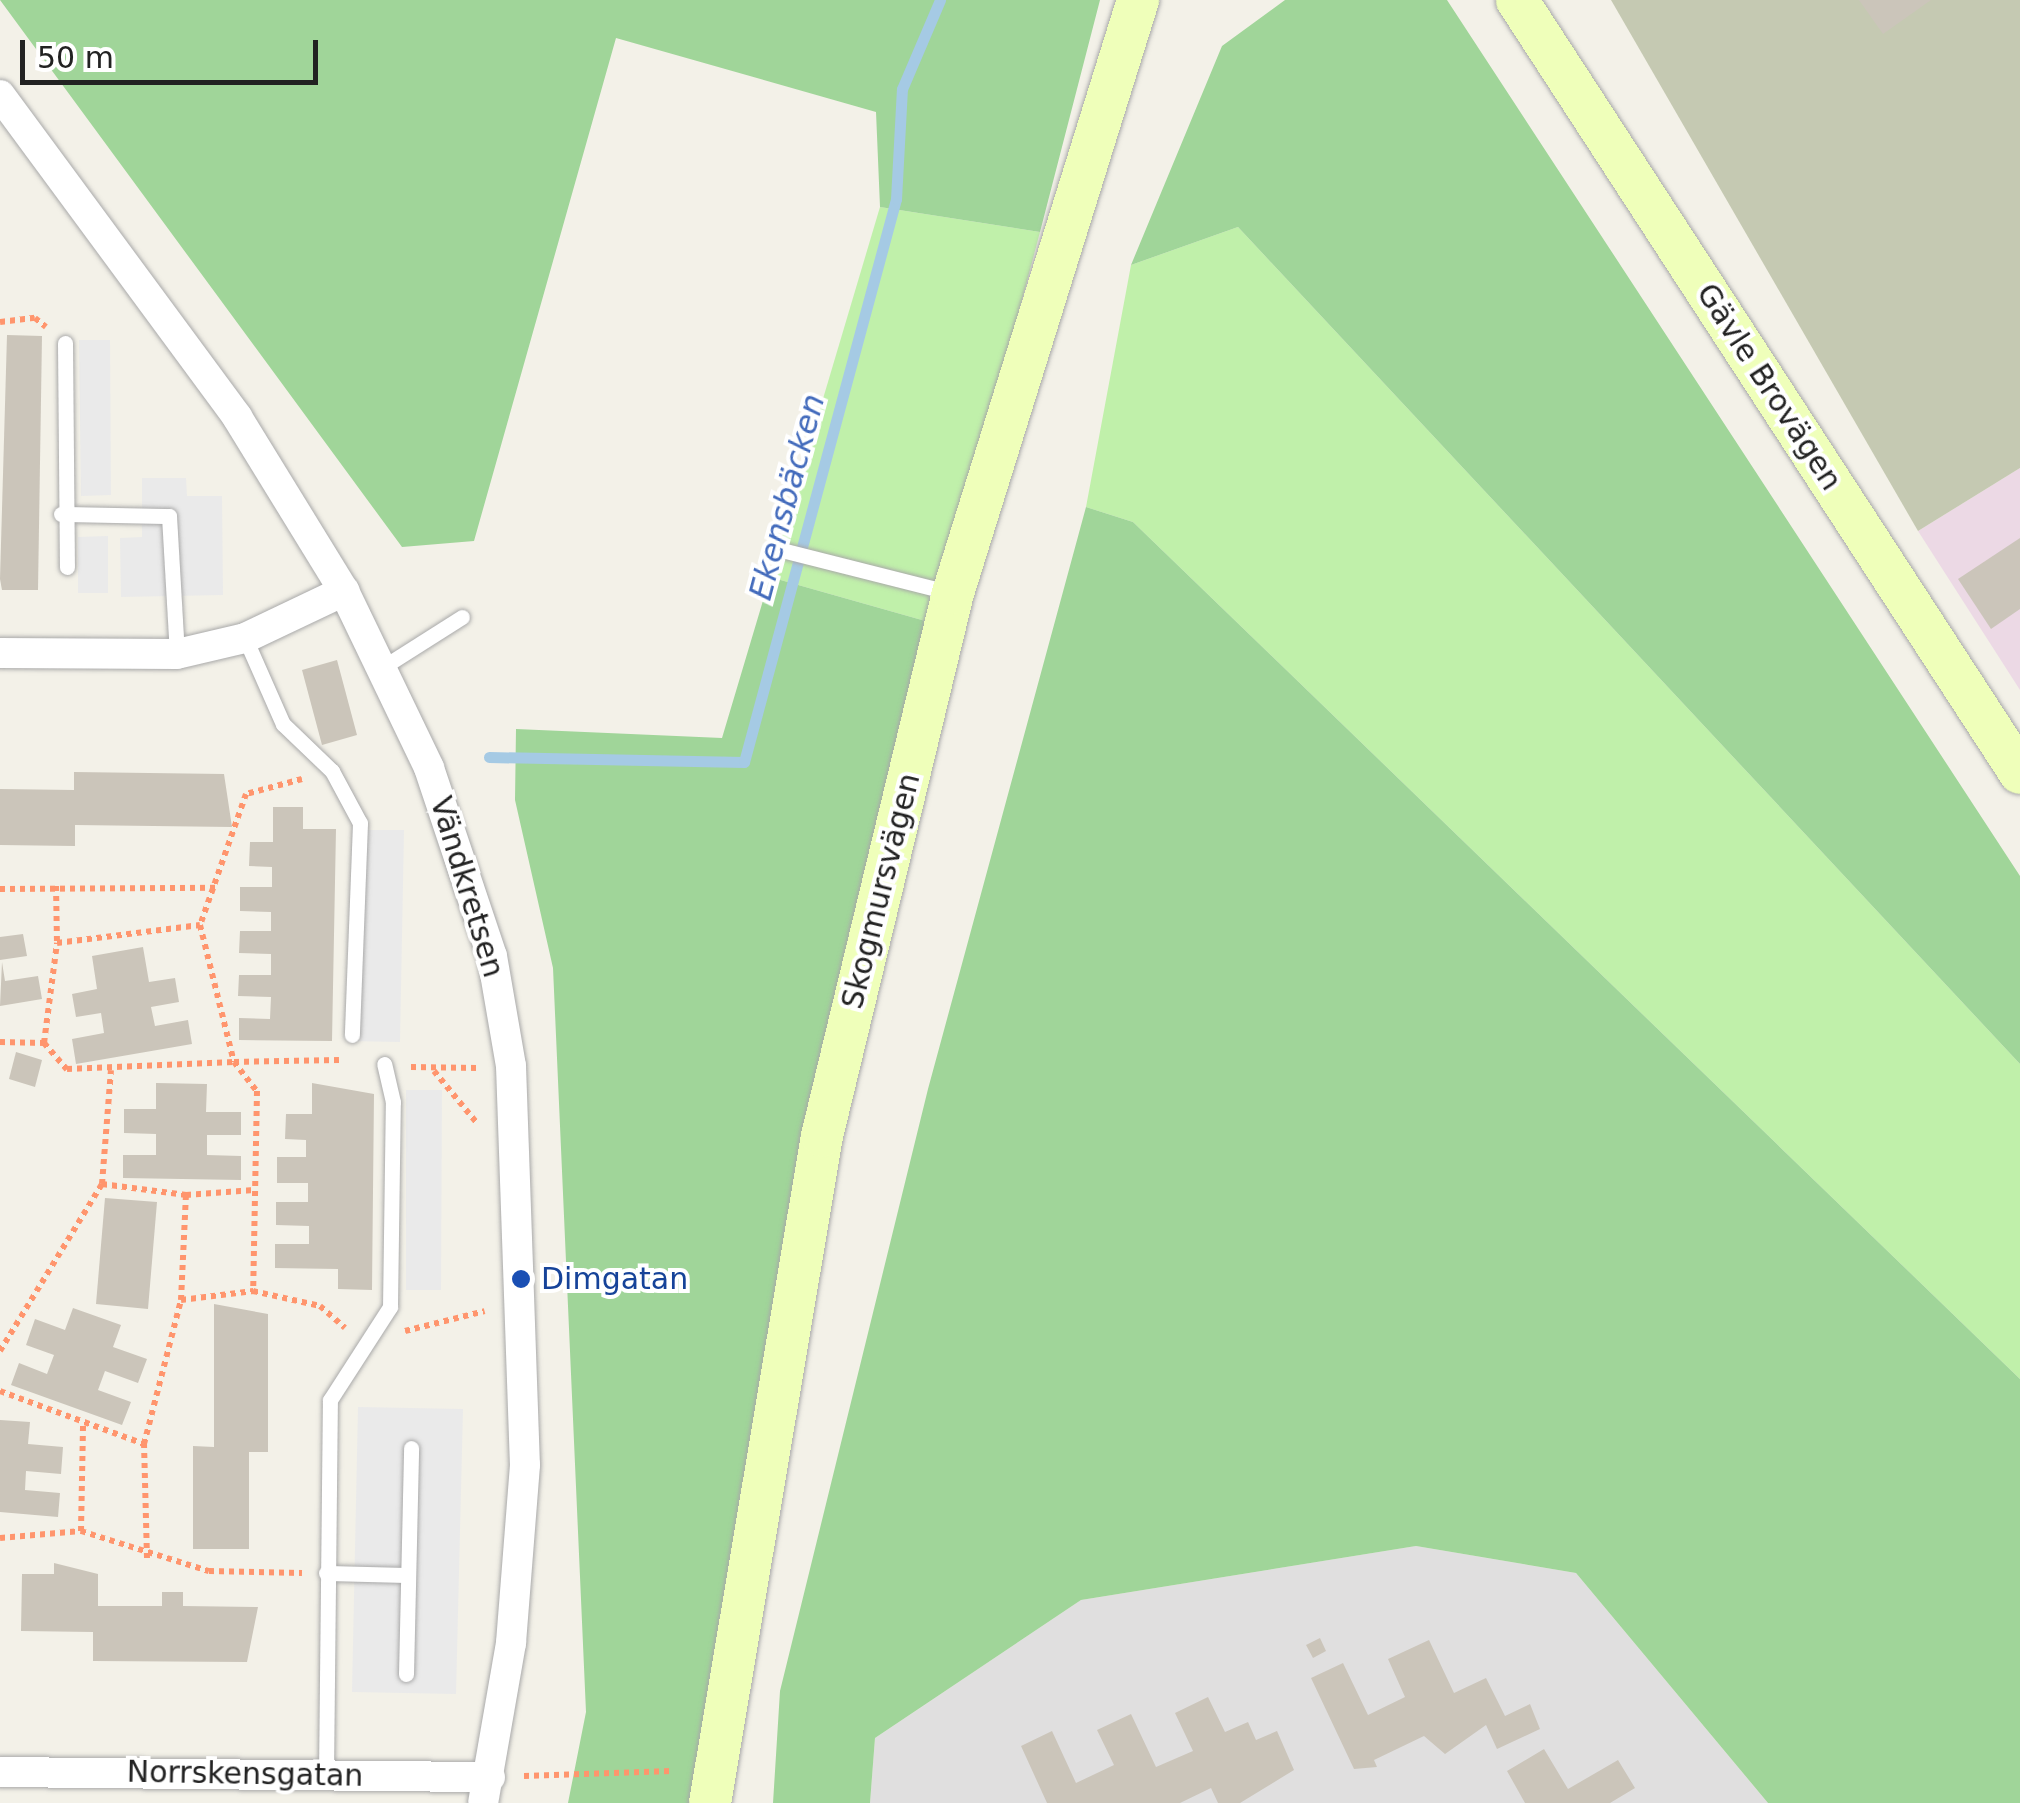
<!DOCTYPE html>
<html>
<head>
<meta charset="utf-8">
<style>
  body { margin:0 }
  #map { position:relative; width:2020px; height:1803px; overflow:hidden; background:#f3f1e8; font-family:"DejaVu Sans",sans-serif }
  div>[style] { position:absolute }
  .residential>* { inset:0; background:#e0dfdf }
  .industrial>* { inset:0; background:#ecd9e5 }
  .construction>* { inset:0; background:#c5c9b2 }
  .grass>* { inset:0; background:#c0f0aa }
  .forest>* { inset:0; background:#a0d599 }
  .parking>* { inset:0; background:#eaeaea }
  .stream>* { height:11px; margin:-5.5px; padding:0 5.5px; transform-origin:5.5px; border-radius:5.5px; background:#a5cae4 }
  .building>* { inset:0; background:#cbc5ba }
  .path>* { height:6px; margin-top:-3px; transform-origin:0; background:repeating-linear-gradient(90deg,#ff956d 0 5px,transparent 0 10px) }
  .roads { filter:drop-shadow(0 0 2px #a9a9a9) drop-shadow(0 0 2px #a9a9a9) }
  .lane>* { height:15px; margin:-7.5px; padding:0 7.5px; transform-origin:7.5px; border-radius:7.5px; background:#fff }
  .street>* { height:30px; margin:-15px; padding:0 15px; transform-origin:15px; border-radius:15px; background:#fff }
  .secondary>* { height:42px; margin:-21px; padding:0 21px; transform-origin:21px; border-radius:21px; background:#efffba }
  .dots>* { width:28px; height:28px; translate:-50% -50%; box-sizing:border-box; border:5px solid #fff; border-radius:50% }
  span { translate:-50% -50%; white-space:nowrap; text-align:center; line-height:1.15; -webkit-text-stroke:8px #fff; paint-order:stroke }
  .street-label { font-size:30px; color:#222 }
  .transit-label { font-size:30px; color:#164399 }
  .left { translate:0 -50%; text-align:left }
  .water-label { font-size:32px; color:#436bbc; font-style:italic }
  .scale { position:absolute; left:20px; top:40px; width:298px; height:45px; box-sizing:border-box; border:5px solid #222; border-top:0; padding-left:12px; font-size:30px; line-height:35px; white-space:nowrap; color:#222; -webkit-text-stroke:8px #fff; paint-order:stroke }
</style>
</head>
<body>
<div id="map">
  <div class="residential">
    <i style="clip-path:polygon(1416px 1546px,1576px 1573px,1768px 1803px,870px 1803px,875px 1738px,1081px 1600px)"></i>
  </div>
  <div class="industrial">
    <i style="clip-path:polygon(2020px 468px,2020px 690px,1918px 531px)"></i>
  </div>
  <div class="construction">
    <i style="clip-path:polygon(1611px 0,2020px 0,2020px 468px,1918px 531px)"></i>
  </div>
  <div class="grass">
    <i style="clip-path:polygon(880px 207px,1040px 232px,936px 624px,770px 577px)"></i>
    <i style="clip-path:polygon(1238px 227px,2020px 1064px,2020px 1379px,1133px 522px,1086px 507px,1131px 265px)"></i>
  </div>
  <div class="forest">
    <i style="clip-path:polygon(0 0,1100px 0,1040px 232px,880px 207px,876px 112px,616px 38px,474px 541px,402px 547px)"></i>
    <i style="clip-path:polygon(1285px 0,1447px 0,2020px 876px,2020px 1064px,1238px 227px,1131px 265px,1222px 46px)"></i>
    <i style="clip-path:polygon(1086px 507px,1133px 522px,2020px 1379px,2020px 1803px,1768px 1803px,1576px 1573px,1416px 1546px,1081px 1600px,875px 1738px,870px 1803px,773px 1803px,780px 1691px,928px 1089px)"></i>
    <i style="clip-path:polygon(770px 577px,936px 624px,819px 1065px,692px 1803px,568px 1803px,586px 1712px,553px 968px,515px 800px,516px 729px,722px 738px)"></i>
  </div>
  <div class="parking">
    <i style="clip-path:polygon(79px 340px,110px 340px,111px 495px,81px 496px)"></i>
    <i style="clip-path:polygon(142px 478px,186px 478px,187px 496px,222px 496px,223px 595px,121px 597px,120px 538px,142px 537px)"></i>
    <i style="clip-path:polygon(108px 536px,108px 593px,78px 593px,78px 537px)"></i>
    <i style="clip-path:polygon(352px 830px,404px 830px,400px 1042px,348px 1041px)"></i>
    <i style="clip-path:polygon(406px 1090px,442px 1090px,441px 1290px,406px 1290px)"></i>
    <i style="clip-path:polygon(358px 1407px,463px 1409px,456px 1694px,352px 1692px)"></i>
  </div>
  <div class="stream">
    <i style="left:489px;top:757px;width:255px;rotate:1.1deg"></i>
    <i style="left:744px;top:762px;width:583px;rotate:-74.89deg"></i>
    <i style="left:896px;top:199px;width:110px;rotate:-86.9deg"></i>
    <i style="left:902px;top:89px;width:97px;rotate:-66.9deg"></i>
  </div>
  <div class="building">
    <i style="clip-path:polygon(1859px 0,1931px 0,1883px 34px)"></i>
    <i style="clip-path:polygon(7px 335px,42px 336px,38px 590px,2px 590px,0 579px)"></i>
    <i style="clip-path:polygon(2020px 538px,2020px 609px,1991px 629px,1958px 579px)"></i>
    <i style="clip-path:polygon(337px 660px,357px 735px,322px 745px,302px 670px)"></i>
    <i style="clip-path:polygon(74px 772px,224px 774px,232px 827px,75px 825px,75px 846px,0 845px,0 789px,74px 790px)"></i>
    <i style="clip-path:polygon(273px 807px,303px 807px,303px 829px,336px 829px,332px 1041px,239px 1040px,239px 1018px,270px 1019px,271px 997px,238px 996px,239px 975px,271px 975px,271px 954px,239px 953px,240px 931px,271px 931px,271px 912px,240px 911px,240px 887px,272px 887px,272px 867px,249px 866px,250px 842px,273px 842px)"></i>
    <i style="clip-path:polygon(23px 934px,27px 956px,0 960px,0 937px)"></i>
    <i style="clip-path:polygon(143px 947px,149px 982px,175px 978px,179px 1002px,151px 1007px,155px 1026px,188px 1020px,192px 1044px,76px 1064px,72px 1039px,104px 1033px,101px 1013px,76px 1017px,72px 994px,97px 989px,92px 956px)"></i>
    <i style="clip-path:polygon(2px 962px,5px 981px,38px 976px,42px 999px,0 1006px)"></i>
    <i style="clip-path:polygon(16px 1052px,42px 1060px,35px 1087px,9px 1079px)"></i>
    <i style="clip-path:polygon(156px 1083px,207px 1084px,206px 1112px,241px 1112px,241px 1135px,207px 1135px,207px 1155px,241px 1156px,241px 1180px,123px 1178px,123px 1155px,156px 1155px,156px 1134px,124px 1133px,124px 1109px,156px 1109px)"></i>
    <i style="clip-path:polygon(312px 1083px,374px 1094px,372px 1290px,338px 1289px,338px 1269px,275px 1268px,275px 1244px,309px 1244px,309px 1226px,276px 1225px,276px 1202px,308px 1202px,308px 1183px,277px 1183px,277px 1157px,306px 1157px,306px 1140px,285px 1139px,286px 1114px,312px 1114px)"></i>
    <i style="clip-path:polygon(105px 1198px,157px 1202px,148px 1309px,96px 1304px)"></i>
    <i style="clip-path:polygon(214px 1304px,268px 1314px,268px 1452px,249px 1452px,249px 1549px,193px 1549px,193px 1446px,214px 1447px)"></i>
    <i style="clip-path:polygon(73px 1308px,121px 1325px,113px 1347px,147px 1359px,138px 1383px,105px 1371px,98px 1390px,131px 1402px,122px 1425px,11px 1385px,19px 1363px,47px 1374px,54px 1355px,26px 1345px,35px 1319px,65px 1330px)"></i>
    <i style="clip-path:polygon(0 1420px,30px 1422px,28px 1444px,63px 1447px,61px 1474px,26px 1471px,25px 1490px,60px 1493px,58px 1517px,0 1512px)"></i>
    <i style="clip-path:polygon(54px 1563px,98px 1574px,98px 1606px,162px 1606px,162px 1592px,183px 1592px,183px 1606px,258px 1607px,247px 1662px,93px 1661px,93px 1632px,21px 1631px,22px 1574px,54px 1574px)"></i>
    <i style="clip-path:polygon(1320px 1638px,1326px 1651px,1313px 1658px,1306px 1645px)"></i>
    <i style="clip-path:polygon(1429px 1640px,1454px 1693px,1486px 1678px,1505px 1716px,1530px 1704px,1540px 1729px,1497px 1749px,1486px 1725px,1445px 1754px,1424px 1736px,1374px 1760px,1377px 1767px,1354px 1769px,1311px 1678px,1343px 1663px,1368px 1715px,1405px 1697px,1388px 1659px)"></i>
    <i style="clip-path:polygon(1208px 1697px,1225px 1732px,1248px 1722px,1256px 1740px,1277px 1731px,1294px 1770px,1240px 1803px,1218px 1803px,1211px 1788px,1180px 1803px,1047px 1803px,1021px 1746px,1052px 1731px,1076px 1783px,1114px 1765px,1097px 1730px,1131px 1714px,1156px 1767px,1193px 1751px,1175px 1713px)"></i>
    <i style="clip-path:polygon(1544px 1749px,1568px 1789px,1618px 1760px,1635px 1788px,1610px 1803px,1525px 1803px,1507px 1771px)"></i>
  </div>
  <div class="path">
    <i style="left:0;top:322px;width:35px;rotate:-7deg"></i>
    <i style="left:35px;top:318px;width:14px;rotate:39deg"></i>
    <i style="left:302px;top:779px;width:58px;rotate:165deg"></i>
    <i style="left:246px;top:794px;width:139px;rotate:109.3deg"></i>
    <i style="left:200px;top:925px;width:141px;rotate:76.1deg"></i>
    <i style="left:234px;top:1062px;width:105px;rotate:-1.1deg"></i>
    <i style="left:56px;top:886px;width:57px;rotate:89deg"></i>
    <i style="left:0;top:889px;width:219px;rotate:-0.3deg"></i>
    <i style="left:0;top:1042px;width:44px;rotate:1.3deg"></i>
    <i style="left:44px;top:1043px;width:35px;rotate:49deg"></i>
    <i style="left:67px;top:1069px;width:167px;rotate:-2.4deg"></i>
    <i style="left:234px;top:1062px;width:37px;rotate:52deg"></i>
    <i style="left:257px;top:1091px;width:200px;rotate:91.1deg"></i>
    <i style="left:44px;top:1043px;width:101px;rotate:-82.6deg"></i>
    <i style="left:57px;top:943px;width:144px;rotate:-7.2deg"></i>
    <i style="left:411px;top:1067px;width:67px;rotate:0.9deg"></i>
    <i style="left:434px;top:1071px;width:66px;rotate:50.5deg"></i>
    <i style="left:102px;top:1184px;width:85px;rotate:7.5deg"></i>
    <i style="left:186px;top:1195px;width:68px;rotate:-4.2deg"></i>
    <i style="left:181px;top:1300px;width:73px;rotate:-7.1deg"></i>
    <i style="left:253px;top:1291px;width:69px;rotate:12.6deg"></i>
    <i style="left:320px;top:1306px;width:33px;rotate:41deg"></i>
    <i style="left:405px;top:1331px;width:82px;rotate:-14deg"></i>
    <i style="left:0;top:1351px;width:196px;rotate:-58.6deg"></i>
    <i style="left:102px;top:1184px;width:114px;rotate:-85.5deg"></i>
    <i style="left:0;top:1391px;width:153px;rotate:20.2deg"></i>
    <i style="left:81px;top:1531px;width:107px;rotate:-88.9deg"></i>
    <i style="left:0;top:1538px;width:81px;rotate:-4.9deg"></i>
    <i style="left:81px;top:1531px;width:134px;rotate:17.4deg"></i>
    <i style="left:209px;top:1571px;width:93px;rotate:1.2deg"></i>
    <i style="left:147px;top:1558px;width:114px;rotate:-91.5deg"></i>
    <i style="left:144px;top:1444px;width:149px;rotate:-75.6deg"></i>
    <i style="left:181px;top:1300px;width:105px;rotate:-87.3deg"></i>
    <i style="left:524px;top:1776px;width:148px;rotate:-1.9deg"></i>
  </div>
  <div class="roads">
    <div class="lane">
      <i style="left:65px;top:343px;width:224px;rotate:89.5deg"></i>
      <i style="left:61px;top:514px;width:108px;rotate:1.1deg"></i>
      <i style="left:169px;top:516px;width:138px;rotate:86.7deg"></i>
      <i style="left:778px;top:549px;width:175px;rotate:14.2deg"></i>
      <i style="left:245px;top:638px;width:94px;rotate:66.2deg"></i>
      <i style="left:283px;top:724px;width:68px;rotate:43.8deg"></i>
      <i style="left:332px;top:771px;width:59px;rotate:61.7deg"></i>
      <i style="left:360px;top:823px;width:212px;rotate:92.2deg"></i>
      <i style="left:380px;top:669px;width:97px;rotate:-32.4deg"></i>
      <i style="left:326px;top:1573px;width:82px;rotate:1.4deg"></i>
      <i style="left:406px;top:1674px;width:226px;rotate:-88.7deg"></i>
      <i style="left:326px;top:1775px;width:375px;rotate:-89.4deg"></i>
      <i style="left:330px;top:1400px;width:111px;rotate:-57.2deg"></i>
      <i style="left:390px;top:1307px;width:205px;rotate:-89.2deg"></i>
      <i style="left:393px;top:1102px;width:39px;rotate:-103deg"></i>
    </div>
    <div class="street">
      <i style="left:0;top:95px;width:400px;rotate:53.6deg"></i>
      <i style="left:237px;top:417px;width:204px;rotate:58.4deg"></i>
      <i style="left:344px;top:591px;width:196px;rotate:64.3deg"></i>
      <i style="left:429px;top:768px;width:198px;rotate:71.5deg"></i>
      <i style="left:492px;top:956px;width:112px;rotate:80.2deg"></i>
      <i style="left:511px;top:1066px;width:399px;rotate:88deg"></i>
      <i style="left:525px;top:1465px;width:179px;rotate:94.5deg"></i>
      <i style="left:511px;top:1643px;width:162px;rotate:99.9deg"></i>
      <i style="left:0;top:653px;width:177px;rotate:0.3deg"></i>
      <i style="left:177px;top:654px;width:70px;rotate:-13.2deg"></i>
      <i style="left:245px;top:638px;width:110px;rotate:-25.4deg"></i>
      <i style="left:0;top:1772px;width:490px;rotate:0.6deg"></i>
    </div>
    <div class="secondary">
      <i style="left:1517px;top:0;width:922px;rotate:56.95deg"></i>
      <i style="left:710px;top:1803px;width:676px;rotate:-80.47deg"></i>
      <i style="left:822px;top:1136px;width:559px;rotate:-76.44deg"></i>
      <i style="left:953px;top:593px;width:621px;rotate:-72.67deg"></i>
    </div>
  </div>
  <div class="dots">
    <i style="left:521px;top:1279px;background:#1a4fb4"></i>
  </div>
  <div class="street-label">
    <span style="left:1769px;top:387px;rotate:57deg">Gävle Brovägen</span>
    <span style="left:467px;top:887px;rotate:73deg">Vändkretsen</span>
    <span style="left:881px;top:891px;rotate:-76deg">Skogmursvägen</span>
    <span style="left:245px;top:1774px;rotate:1deg">Norrskensgatan</span>
  </div>
  <div class="transit-label">
    <span class="left" style="left:541px;top:1279px">Dimgatan</span>
  </div>
  <div class="water-label">
    <span style="left:787px;top:497px;rotate:-75deg">Ekensbäcken</span>
  </div>
  <div class="scale">50 m</div>
</div>
</body>
</html>
